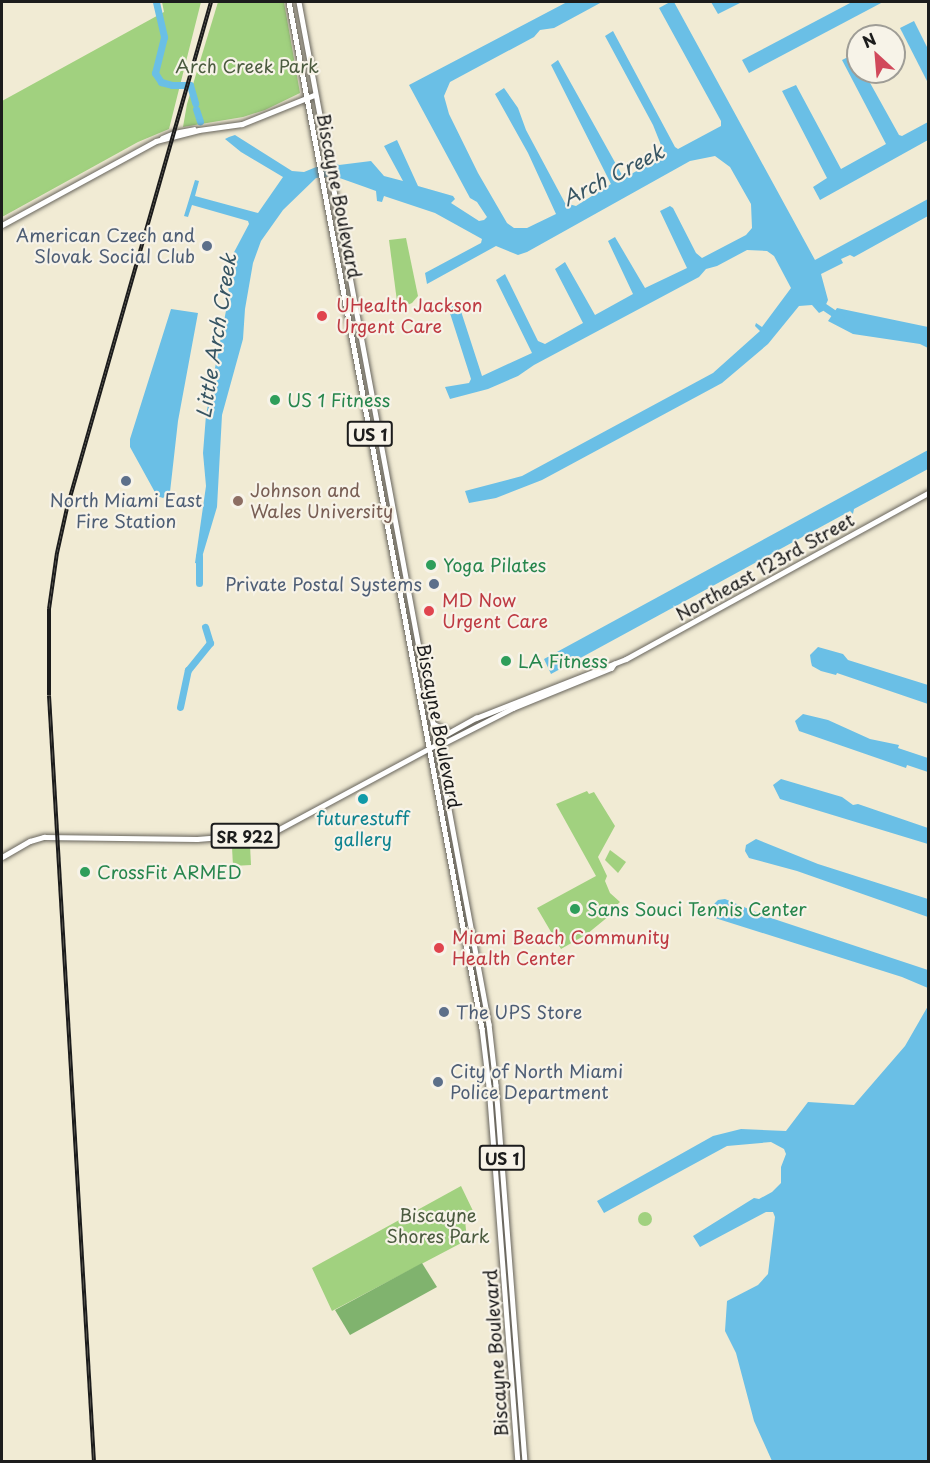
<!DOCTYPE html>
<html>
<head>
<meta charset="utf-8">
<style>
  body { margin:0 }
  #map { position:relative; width:930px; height:1463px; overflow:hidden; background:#f1ebd4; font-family:"Playpen Sans",sans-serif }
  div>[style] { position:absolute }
  .green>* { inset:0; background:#a1d17f }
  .round { border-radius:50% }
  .forest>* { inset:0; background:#80b36e }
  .water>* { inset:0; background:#6abfe6 }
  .river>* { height:7px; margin:-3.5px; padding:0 3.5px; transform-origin:3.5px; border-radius:3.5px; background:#6abfe6 }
  .roads { filter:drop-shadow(0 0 2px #67645c) drop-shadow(0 0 2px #67645c) }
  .secondary>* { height:4.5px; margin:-2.25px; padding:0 2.25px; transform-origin:2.25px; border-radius:2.25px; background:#fff }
  .primary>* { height:4.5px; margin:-2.25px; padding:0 2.25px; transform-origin:2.25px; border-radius:2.25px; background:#fff }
  .rail>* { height:4px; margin-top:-2px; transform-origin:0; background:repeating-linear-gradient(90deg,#f7f3e8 0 4.5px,#1c1c1c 0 9px); box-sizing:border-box; border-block:2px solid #1c1c1c }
  .dots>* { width:16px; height:16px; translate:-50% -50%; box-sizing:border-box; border:3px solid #f7f3e8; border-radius:50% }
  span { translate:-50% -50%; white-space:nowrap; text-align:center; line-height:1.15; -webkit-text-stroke:4.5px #f7f3e8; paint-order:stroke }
  .shield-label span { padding:2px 4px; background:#f7f3e8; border:2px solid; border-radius:4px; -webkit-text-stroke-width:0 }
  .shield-label { font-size:16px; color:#1c1c1c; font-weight:700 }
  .park-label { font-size:18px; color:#4b5b3f }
  .street-label { font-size:18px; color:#1c1c1c }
  .service-label { font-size:18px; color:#4e5e75 }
  .right { translate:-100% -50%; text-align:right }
  .left { translate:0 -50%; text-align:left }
  .health-label { font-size:18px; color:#be3a42 }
  .leisure-label { font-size:18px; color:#27864d }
  .education-label { font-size:18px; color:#785e54 }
  .culture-label { font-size:18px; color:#0d838f }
  .water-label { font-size:20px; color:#375563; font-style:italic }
  .frame { position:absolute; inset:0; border:3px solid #1c1c1c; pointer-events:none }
  .north { position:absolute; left:846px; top:24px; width:60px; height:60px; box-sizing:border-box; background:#f7f3e8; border:2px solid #9f9d96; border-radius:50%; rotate:334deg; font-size:16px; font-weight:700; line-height:24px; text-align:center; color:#1c1c1c }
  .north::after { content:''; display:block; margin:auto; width:21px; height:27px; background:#d1495b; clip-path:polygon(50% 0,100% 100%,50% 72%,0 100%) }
</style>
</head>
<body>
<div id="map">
  <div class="green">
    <i style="clip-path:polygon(162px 2px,201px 2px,169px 129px,138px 142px,2px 217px,2px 101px,164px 12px)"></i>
    <i style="clip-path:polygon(218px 2px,284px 2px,300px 93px,265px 110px,243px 117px,183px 127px,187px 104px)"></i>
    <i style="clip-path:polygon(406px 238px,418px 296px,412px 303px,398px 309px,389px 240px)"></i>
    <i style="clip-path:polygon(587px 791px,589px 794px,594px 792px,615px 826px,598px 857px,607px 876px,605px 881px,610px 893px,620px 902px,608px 913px,609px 916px,587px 934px,561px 949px,537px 908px,596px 876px,556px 804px)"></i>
    <i style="clip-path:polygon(250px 845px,251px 865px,233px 866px,232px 847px)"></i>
    <i style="clip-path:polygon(610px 850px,626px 862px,618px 873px,605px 860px)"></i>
    <i style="clip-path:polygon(461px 1186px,475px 1215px,465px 1220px,467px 1240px,332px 1311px,312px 1268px)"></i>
    <i class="round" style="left:638px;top:1212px;width:14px;height:14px"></i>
  </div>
  <div class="forest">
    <i style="clip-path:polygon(422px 1263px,437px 1287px,350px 1335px,335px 1310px)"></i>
  </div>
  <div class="water">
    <i style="clip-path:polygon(567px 2px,602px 2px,554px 28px,540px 30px,534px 37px,450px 82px,444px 96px,449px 114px,478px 173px,507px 223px,514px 228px,527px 228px,556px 214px,528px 153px,495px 94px,504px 88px,518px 108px,526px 130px,565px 203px,576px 206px,611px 184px,551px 65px,558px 60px,622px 175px,626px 177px,665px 155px,653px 125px,605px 36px,613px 31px,675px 147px,678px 149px,721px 126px,721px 121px,659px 8px,670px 2px,674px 2px,815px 260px,928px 199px,928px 216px,854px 257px,850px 255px,841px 259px,843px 263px,821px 274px,828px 300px,823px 311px,819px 313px,812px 305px,799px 306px,768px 344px,722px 383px,542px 480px,496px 498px,469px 503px,465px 491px,522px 476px,713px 373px,760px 331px,755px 326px,756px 323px,762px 327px,791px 288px,774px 256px,767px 251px,747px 250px,717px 266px,706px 269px,699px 277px,534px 365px,518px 376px,488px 389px,450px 399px,445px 387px,469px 383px,471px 379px,448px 307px,458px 302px,482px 376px,532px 353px,496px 280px,505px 274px,535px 335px,538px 341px,545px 344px,583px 323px,555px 269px,565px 262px,595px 315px,633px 294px,608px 241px,615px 237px,645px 288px,687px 268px,660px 211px,670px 206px,673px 208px,696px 253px,702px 258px,746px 235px,752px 228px,751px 204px,730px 167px,715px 156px,690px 161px,527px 252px,518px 255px,496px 246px,427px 284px,425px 273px,481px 243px,482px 239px,435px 213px,384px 196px,382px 202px,377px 201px,376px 191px,365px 187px,334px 176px,316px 178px,283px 210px,261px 241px,253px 263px,245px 309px,243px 339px,222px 415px,217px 507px,200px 564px,195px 563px,206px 486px,203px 453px,206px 415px,229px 295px,227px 275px,232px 256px,249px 224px,248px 221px,192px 205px,188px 217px,184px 216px,195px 180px,199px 181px,195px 196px,258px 213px,283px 177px,241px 152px,225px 139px,229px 137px,235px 135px,292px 171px,304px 172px,331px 161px,339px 165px,371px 161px,384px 176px,403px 181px,384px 146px,397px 140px,418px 186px,453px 196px,455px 199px,451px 203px,479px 221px,484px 220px,487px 217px,477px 202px,470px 198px,409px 85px)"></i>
    <i style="clip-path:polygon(711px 2px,742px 2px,718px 14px)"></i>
    <i style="clip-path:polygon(852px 2px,883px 2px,749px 73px,742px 60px)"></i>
    <i style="clip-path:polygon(914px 21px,928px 49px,928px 83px,900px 28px)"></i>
    <i style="clip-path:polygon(854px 54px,858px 61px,858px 72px,864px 72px,899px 135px,902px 136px,928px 122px,928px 140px,820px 200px,813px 187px,827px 178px,782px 91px,796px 85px,841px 169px,886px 144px,842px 60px)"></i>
    <i style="clip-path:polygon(837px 308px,928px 327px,928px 348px,920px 344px,853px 334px,828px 321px)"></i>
    <i style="clip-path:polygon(171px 309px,198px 313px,178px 421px,170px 492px,163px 498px,157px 496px,130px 447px,130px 439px)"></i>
    <i style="clip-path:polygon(928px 450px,928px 469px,854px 509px,853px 514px,850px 511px,551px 674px,544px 659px)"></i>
    <i style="clip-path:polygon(818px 647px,843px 654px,848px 660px,928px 685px,928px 704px,837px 673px,836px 675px,821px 671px,812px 666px,811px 662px,810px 655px)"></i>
    <i style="clip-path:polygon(803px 714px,828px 720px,870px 739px,899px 745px,898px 748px,928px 758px,928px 772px,907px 765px,906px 768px,799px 731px,795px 721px)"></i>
    <i style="clip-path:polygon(781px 779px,842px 797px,853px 805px,858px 804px,928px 828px,928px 844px,780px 799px,773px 785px)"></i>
    <i style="clip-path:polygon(756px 839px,818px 864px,928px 899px,928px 917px,797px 871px,749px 858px,745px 851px,746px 845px)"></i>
    <i style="clip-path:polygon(725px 899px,765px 916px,928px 970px,928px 988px,902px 977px,715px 918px,712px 906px,718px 900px)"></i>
    <i style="clip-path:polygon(928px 1006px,928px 1461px,772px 1461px,754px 1421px,736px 1353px,725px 1331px,727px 1301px,758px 1285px,768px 1274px,775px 1217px,773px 1212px,766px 1212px,700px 1247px,693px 1236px,754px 1198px,759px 1199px,772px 1192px,781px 1183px,781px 1167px,786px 1154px,784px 1149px,771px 1142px,727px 1146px,604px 1213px,597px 1201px,713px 1136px,741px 1129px,786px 1131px,808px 1102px,854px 1105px,905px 1046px)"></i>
  </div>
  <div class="river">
    <i style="left:156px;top:2px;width:36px;rotate:77deg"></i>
    <i style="left:164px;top:37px;width:37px;rotate:104deg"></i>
    <i style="left:155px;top:73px;width:11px;rotate:56deg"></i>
    <i style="left:161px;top:82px;width:11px;rotate:15deg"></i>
    <i style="left:172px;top:85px;width:18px"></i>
    <i style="left:190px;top:85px;width:19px;rotate:74deg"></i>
    <i style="left:196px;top:109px;width:13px;rotate:72deg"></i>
    <i style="left:820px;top:304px;width:25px;rotate:34deg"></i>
    <i style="left:199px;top:583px;width:27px;rotate:-90deg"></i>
    <i style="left:180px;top:707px;width:38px;rotate:-78deg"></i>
    <i style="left:188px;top:670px;width:35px;rotate:-51deg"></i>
    <i style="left:210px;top:643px;width:17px;rotate:-107deg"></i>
  </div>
  <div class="roads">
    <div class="secondary">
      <i style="left:162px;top:138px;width:13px;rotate:-23deg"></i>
      <i style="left:174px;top:133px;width:20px;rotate:-11deg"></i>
      <i style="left:2px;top:225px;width:175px;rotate:-28.6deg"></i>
      <i style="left:156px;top:141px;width:44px;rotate:-14.3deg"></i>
      <i style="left:199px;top:130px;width:43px;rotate:-7.9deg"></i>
      <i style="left:242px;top:124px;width:78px;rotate:-21.9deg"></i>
    </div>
    <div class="primary">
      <i style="left:289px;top:2px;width:1044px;rotate:79.35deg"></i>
      <i style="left:482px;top:1028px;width:58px;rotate:83.1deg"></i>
      <i style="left:489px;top:1086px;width:377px;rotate:85.6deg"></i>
      <i style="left:299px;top:2px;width:1040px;rotate:79.47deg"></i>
      <i style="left:489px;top:1024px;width:61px;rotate:83.5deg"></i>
      <i style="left:496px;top:1085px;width:378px;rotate:85.6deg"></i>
      <i style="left:434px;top:724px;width:17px;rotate:28deg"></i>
      <i style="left:437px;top:744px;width:10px;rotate:-53deg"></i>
      <i style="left:443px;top:736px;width:38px;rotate:-29deg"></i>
      <i style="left:476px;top:718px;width:161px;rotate:-21.5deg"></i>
      <i style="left:626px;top:659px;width:345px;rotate:-28.8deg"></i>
      <i style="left:2px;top:857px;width:32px;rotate:-30deg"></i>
      <i style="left:30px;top:841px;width:15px;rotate:-16deg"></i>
      <i style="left:44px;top:837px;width:153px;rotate:0.7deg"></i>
      <i style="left:197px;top:839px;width:75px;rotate:-4.6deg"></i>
      <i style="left:272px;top:833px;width:187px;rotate:-28.3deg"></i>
      <i style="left:437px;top:744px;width:9px;rotate:-13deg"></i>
      <i style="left:446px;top:742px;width:75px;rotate:-26.9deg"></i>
      <i style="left:513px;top:708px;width:106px;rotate:-22.2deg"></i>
      <i style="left:611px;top:668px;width:5px;rotate:-53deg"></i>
    </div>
  </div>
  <div class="rail">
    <i style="left:94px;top:1462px;width:768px;rotate:-93.36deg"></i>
    <i style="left:49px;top:695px;width:86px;rotate:-90deg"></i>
    <i style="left:49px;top:609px;width:57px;rotate:-81.9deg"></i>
    <i style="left:57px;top:553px;width:46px;rotate:-77.5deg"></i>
    <i style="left:67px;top:508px;width:526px;rotate:-74.11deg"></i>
  </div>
  <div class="dots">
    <i style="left:207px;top:246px;background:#5c6f8a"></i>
    <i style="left:322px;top:316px;background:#e0444e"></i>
    <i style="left:275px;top:400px;background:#2e9e5b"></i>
    <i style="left:126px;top:481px;background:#5c6f8a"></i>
    <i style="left:238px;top:501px;background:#8d6e63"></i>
    <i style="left:431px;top:565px;background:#2e9e5b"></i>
    <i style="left:434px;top:584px;background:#5c6f8a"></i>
    <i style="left:429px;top:611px;background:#e0444e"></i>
    <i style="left:506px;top:661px;background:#2e9e5b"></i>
    <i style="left:363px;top:799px;background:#0f9aa8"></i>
    <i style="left:85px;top:872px;background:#2e9e5b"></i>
    <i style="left:575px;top:909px;background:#2e9e5b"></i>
    <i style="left:439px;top:948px;background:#e0444e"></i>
    <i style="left:444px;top:1012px;background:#5c6f8a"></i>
    <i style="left:438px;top:1082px;background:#5c6f8a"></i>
  </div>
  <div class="shield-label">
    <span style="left:370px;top:434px">US 1</span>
    <span style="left:245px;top:836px">SR 922</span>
    <span style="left:502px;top:1158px">US 1</span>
  </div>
  <div class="park-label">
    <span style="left:247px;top:66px">Arch Creek Park</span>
    <span style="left:438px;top:1226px">Biscayne<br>Shores Park</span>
  </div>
  <div class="street-label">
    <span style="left:339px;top:196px;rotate:79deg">Biscayne Boulevard</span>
    <span style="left:765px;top:567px;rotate:-29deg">Northeast 123rd Street</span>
    <span style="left:439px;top:726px;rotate:79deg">Biscayne Boulevard</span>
    <span style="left:496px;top:1353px;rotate:-94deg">Biscayne Boulevard</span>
  </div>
  <div class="service-label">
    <span class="right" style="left:195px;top:246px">American Czech and<br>Slovak Social Club</span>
    <span style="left:126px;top:511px">North Miami East<br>Fire Station</span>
    <span class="right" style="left:422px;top:584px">Private Postal Systems</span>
    <span class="left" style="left:456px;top:1012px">The UPS Store</span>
    <span class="left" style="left:450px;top:1082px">City of North Miami<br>Police Department</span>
  </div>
  <div class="health-label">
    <span class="left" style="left:336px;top:316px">UHealth Jackson<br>Urgent Care</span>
    <span class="left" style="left:442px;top:611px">MD Now<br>Urgent Care</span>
    <span class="left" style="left:452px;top:948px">Miami Beach Community<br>Health Center</span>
  </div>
  <div class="leisure-label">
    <span class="left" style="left:287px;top:400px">US 1 Fitness</span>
    <span class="left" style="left:443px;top:565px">Yoga Pilates</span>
    <span class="left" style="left:518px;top:661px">LA Fitness</span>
    <span class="left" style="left:97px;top:872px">CrossFit ARMED</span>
    <span class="left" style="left:587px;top:909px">Sans Souci Tennis Center</span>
  </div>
  <div class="education-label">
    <span class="left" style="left:250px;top:501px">Johnson and<br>Wales University</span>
  </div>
  <div class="culture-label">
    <span style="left:363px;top:829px">futurestuff<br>gallery</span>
  </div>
  <div class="water-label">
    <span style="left:613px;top:175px;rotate:-27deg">Arch Creek</span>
    <span style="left:216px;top:336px;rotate:-81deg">Little Arch Creek</span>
  </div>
  <div class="frame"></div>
  <div class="north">N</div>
</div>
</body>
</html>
